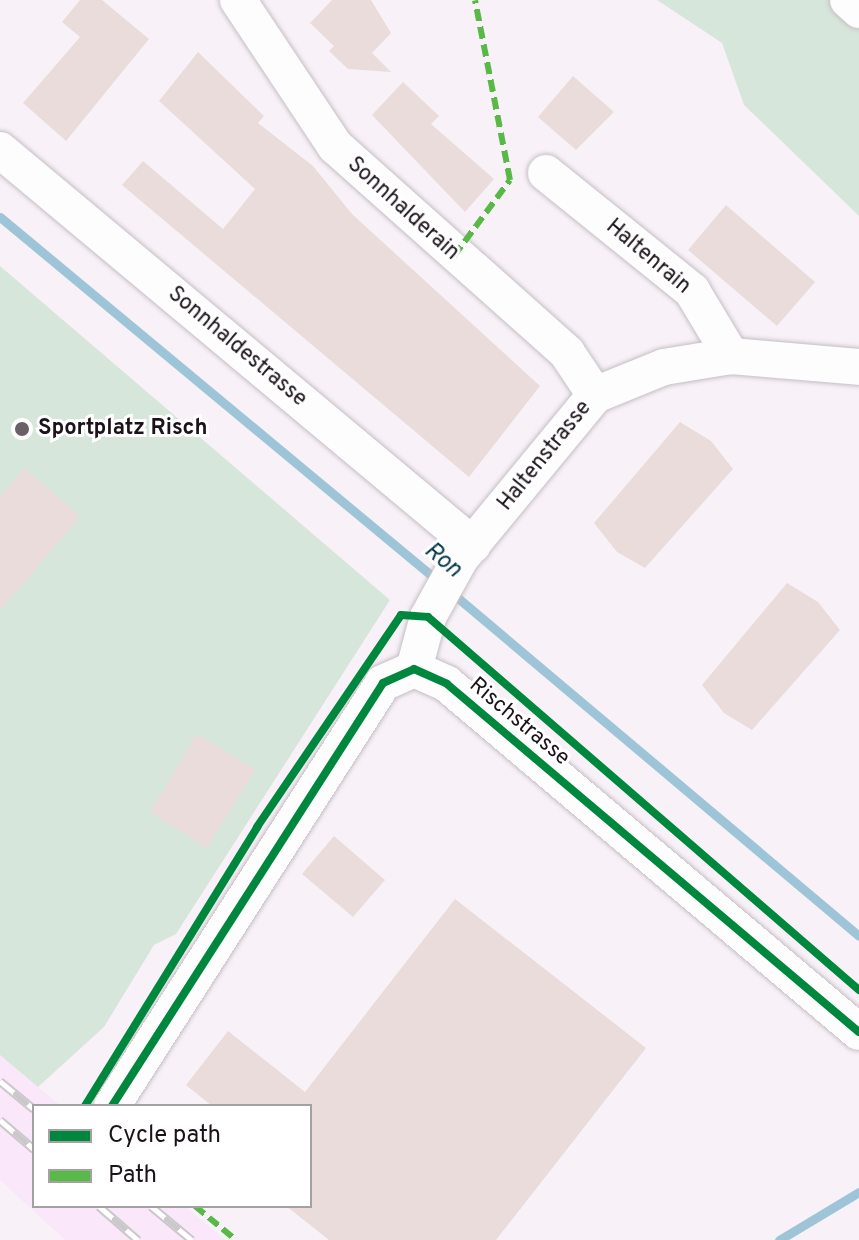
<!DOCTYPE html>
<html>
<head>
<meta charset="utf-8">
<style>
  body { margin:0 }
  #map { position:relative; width:859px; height:1240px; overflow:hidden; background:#f8f2f8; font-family:Overpass,sans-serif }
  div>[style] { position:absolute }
  .built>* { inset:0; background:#fae7f9 }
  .green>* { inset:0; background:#d7e6da }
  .stream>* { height:9px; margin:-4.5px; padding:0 4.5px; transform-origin:4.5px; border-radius:4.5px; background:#9ec4d7 }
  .building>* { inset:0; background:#e9dcdb }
  .roads { filter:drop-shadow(0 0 2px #c5bec5) drop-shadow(0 0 2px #c5bec5) }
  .minor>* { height:36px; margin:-18px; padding:0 18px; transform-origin:18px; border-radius:18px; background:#fefdfe }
  .rail>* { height:9px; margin-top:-4.5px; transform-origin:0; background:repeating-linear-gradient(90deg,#fff 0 18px,#cac8ca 0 36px); box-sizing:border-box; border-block:2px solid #cac8ca }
  .quiet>* { height:6px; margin-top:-3px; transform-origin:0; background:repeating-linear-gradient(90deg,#58b947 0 12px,transparent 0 18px) }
  .cycleway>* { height:8px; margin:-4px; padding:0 4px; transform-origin:4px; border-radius:4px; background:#00873e }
  .dots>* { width:22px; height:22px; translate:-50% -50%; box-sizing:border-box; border:4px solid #fff; border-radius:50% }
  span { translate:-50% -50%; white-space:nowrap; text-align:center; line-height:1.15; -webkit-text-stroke:6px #fff; paint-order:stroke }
  .street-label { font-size:22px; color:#1b131a }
  .poi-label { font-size:22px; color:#1b131a; font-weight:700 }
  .left { translate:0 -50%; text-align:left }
  .water-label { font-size:24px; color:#073a4c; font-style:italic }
  .legend { position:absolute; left:32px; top:1104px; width:280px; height:104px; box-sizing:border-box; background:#fff; border:2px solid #a4a1a3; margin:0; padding:10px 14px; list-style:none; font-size:24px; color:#1b131a }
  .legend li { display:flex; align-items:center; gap:16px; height:40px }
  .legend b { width:40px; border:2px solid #a4a1a3 }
</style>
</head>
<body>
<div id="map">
  <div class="built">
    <i style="clip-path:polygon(0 1055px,61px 1106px,34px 1106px,34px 1206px,185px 1206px,225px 1240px,65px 1240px,0 1180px)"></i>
  </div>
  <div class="green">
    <i style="clip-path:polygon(657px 0,859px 0,859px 216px,744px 105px,722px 43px)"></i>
    <i style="clip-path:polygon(0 266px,390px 600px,176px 934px,154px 945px,104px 1027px,38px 1087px,0 1055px)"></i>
  </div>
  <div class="stream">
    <i style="left:0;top:217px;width:570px;rotate:39.73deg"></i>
    <i style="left:452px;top:593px;width:532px;rotate:40.12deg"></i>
    <i style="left:779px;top:1240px;width:93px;rotate:-31deg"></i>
  </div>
  <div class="building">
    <i style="clip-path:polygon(80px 0,102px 0,149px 39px,66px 141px,23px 103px,80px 37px,62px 22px)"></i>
    <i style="clip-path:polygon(332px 0,371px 0,391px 33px,372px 53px,391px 72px,348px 69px,329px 51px,334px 46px,310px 23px)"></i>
    <i style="clip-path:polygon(198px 52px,264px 116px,258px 123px,313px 166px,352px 214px,540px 386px,469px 477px,122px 185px,143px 161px,223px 229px,255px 189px,159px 101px)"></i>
    <i style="clip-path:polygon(573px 76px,614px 112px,576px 150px,538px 117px)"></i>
    <i style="clip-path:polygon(403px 82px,439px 116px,431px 124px,494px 179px,465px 212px,372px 115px)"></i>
    <i style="clip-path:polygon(726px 205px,815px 282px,777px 326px,688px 250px)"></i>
    <i style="clip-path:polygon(680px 422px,711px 441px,733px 469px,645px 568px,617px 552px,594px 523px)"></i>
    <i style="clip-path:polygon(24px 468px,80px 516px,0 611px,0 496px)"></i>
    <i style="clip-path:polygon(787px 583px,818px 602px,840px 630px,752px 730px,724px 713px,702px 685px)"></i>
    <i style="clip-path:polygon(197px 734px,255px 770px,207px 848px,150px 812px)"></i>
    <i style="clip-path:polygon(334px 836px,385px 880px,353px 917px,302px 874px)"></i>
    <i style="clip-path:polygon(455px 899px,646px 1048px,496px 1240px,329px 1240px,286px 1206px,310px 1206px,310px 1106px,212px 1106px,186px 1085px,228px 1031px,305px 1092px)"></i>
  </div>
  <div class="roads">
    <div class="minor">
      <i style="left:238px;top:0;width:175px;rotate:56.4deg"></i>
      <i style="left:335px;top:146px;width:311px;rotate:41.7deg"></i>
      <i style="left:567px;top:353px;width:50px;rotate:56.3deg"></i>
      <i style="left:848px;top:0;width:15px;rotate:42deg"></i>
      <i style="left:0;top:150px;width:616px;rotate:39.87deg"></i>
      <i style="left:546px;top:173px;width:188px;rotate:38.9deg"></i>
      <i style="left:692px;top:291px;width:76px;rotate:59deg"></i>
      <i style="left:414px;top:669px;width:54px;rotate:-74.9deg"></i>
      <i style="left:428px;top:617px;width:66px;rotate:-61.1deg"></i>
      <i style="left:460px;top:559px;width:212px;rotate:-50.5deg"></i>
      <i style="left:595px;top:395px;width:74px;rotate:-22.1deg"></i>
      <i style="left:664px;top:367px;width:68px;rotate:-9.3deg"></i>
      <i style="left:731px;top:356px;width:128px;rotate:4.9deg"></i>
      <i style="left:112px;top:1106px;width:502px;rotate:-57.35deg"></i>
      <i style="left:383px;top:683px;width:34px;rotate:-24deg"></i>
      <i style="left:414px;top:669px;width:36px;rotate:24deg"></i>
      <i style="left:447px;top:684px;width:539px;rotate:40.19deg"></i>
    </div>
  </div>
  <div class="rail">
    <i style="left:0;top:1081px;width:44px;rotate:39.5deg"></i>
    <i style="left:0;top:1120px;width:45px;rotate:40.5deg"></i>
    <i style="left:99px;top:1206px;width:52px;rotate:41.1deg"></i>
    <i style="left:151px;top:1206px;width:53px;rotate:39.7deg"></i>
  </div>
  <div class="quiet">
    <i style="left:454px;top:256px;width:94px;rotate:-53.6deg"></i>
    <i style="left:510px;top:180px;width:183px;rotate:-101deg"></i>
    <i style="left:195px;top:1206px;width:53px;rotate:39.7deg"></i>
  </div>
  <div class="cycleway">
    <i style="left:85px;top:1106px;width:328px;rotate:-58.3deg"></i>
    <i style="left:257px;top:827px;width:256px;rotate:-55.8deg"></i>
    <i style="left:401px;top:615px;width:27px;rotate:4deg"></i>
    <i style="left:428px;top:617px;width:570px;rotate:40.87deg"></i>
    <i style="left:112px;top:1106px;width:502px;rotate:-57.35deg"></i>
    <i style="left:383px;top:683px;width:34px;rotate:-24deg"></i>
    <i style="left:414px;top:669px;width:36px;rotate:24deg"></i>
    <i style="left:447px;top:684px;width:539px;rotate:40.19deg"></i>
  </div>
  <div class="dots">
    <i style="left:22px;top:429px;background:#686168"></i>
  </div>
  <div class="street-label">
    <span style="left:403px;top:209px;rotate:42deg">Sonnhalderain</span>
    <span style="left:648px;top:257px;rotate:40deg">Haltenrain</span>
    <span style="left:237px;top:347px;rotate:40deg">Sonnhaldestrasse</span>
    <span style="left:545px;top:456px;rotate:-51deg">Haltenstrasse</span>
    <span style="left:519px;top:722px;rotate:40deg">Rischstrasse</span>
  </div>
  <div class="poi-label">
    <span class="left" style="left:38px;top:429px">Sportplatz Risch</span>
  </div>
  <div class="water-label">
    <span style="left:442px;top:561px;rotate:40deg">Ron</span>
  </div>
  <ul class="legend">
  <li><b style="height:10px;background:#00873e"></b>Cycle path</li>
  <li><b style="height:10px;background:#58b947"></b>Path</li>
  </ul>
</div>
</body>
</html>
